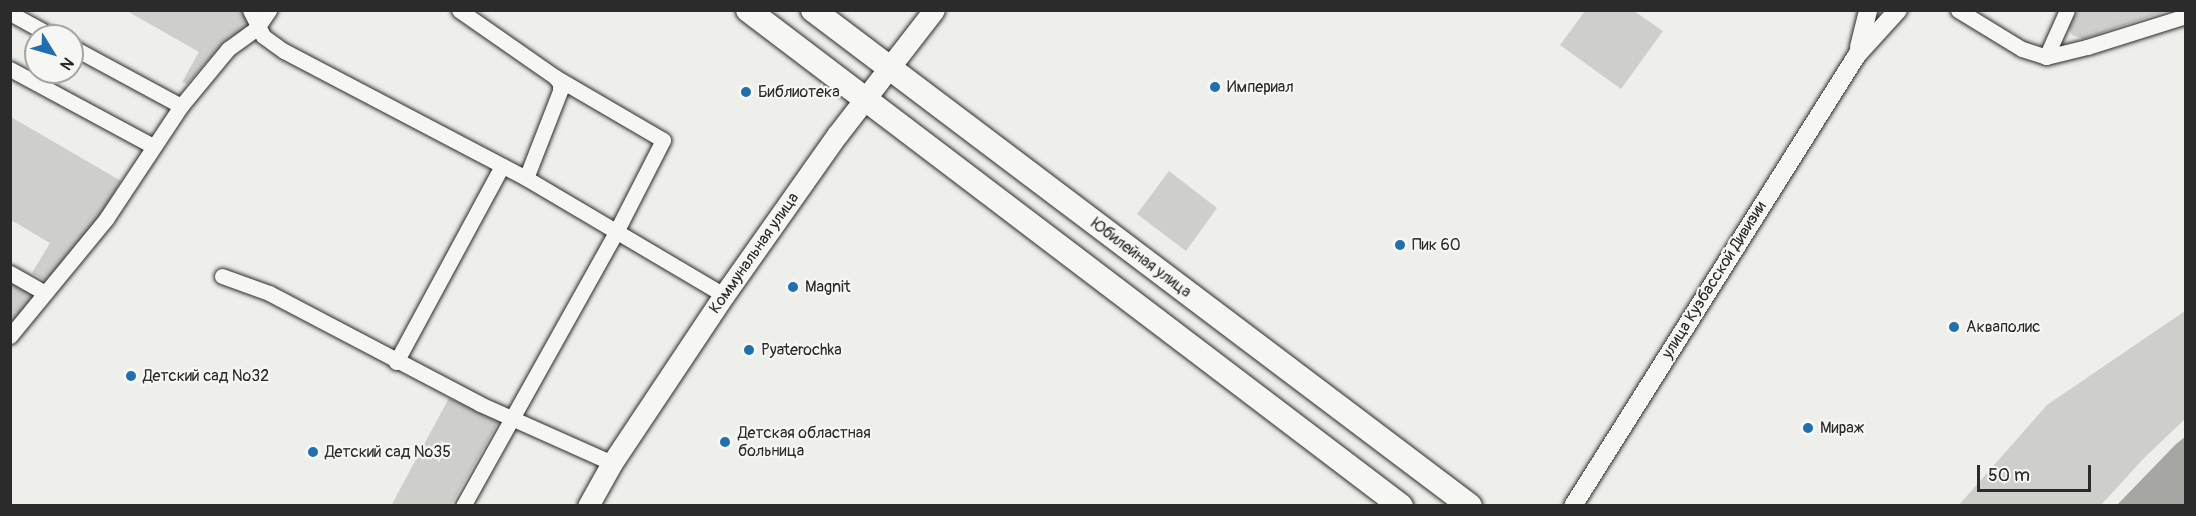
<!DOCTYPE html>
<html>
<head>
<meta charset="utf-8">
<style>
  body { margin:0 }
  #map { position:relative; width:2196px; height:516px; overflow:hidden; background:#eeeeea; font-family:Pangolin,sans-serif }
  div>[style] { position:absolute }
  .green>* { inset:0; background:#cececa }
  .water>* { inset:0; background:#a6a6a3 }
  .roads { filter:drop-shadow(0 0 2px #2b2b2b) drop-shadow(0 0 2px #2b2b2b) }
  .minor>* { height:15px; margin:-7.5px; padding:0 7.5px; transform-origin:7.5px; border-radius:7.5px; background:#f6f6f2 }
  .tertiary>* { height:18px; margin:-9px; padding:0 9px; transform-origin:9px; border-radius:9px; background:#f6f6f2 }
  .secondary>* { height:21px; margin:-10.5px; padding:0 10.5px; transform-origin:10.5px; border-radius:10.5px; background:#f6f6f2 }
  .trunk>* { height:24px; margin:-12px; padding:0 12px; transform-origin:12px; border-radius:12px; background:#f6f6f2 }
  .dots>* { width:16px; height:16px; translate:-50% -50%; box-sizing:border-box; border:3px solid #f6f6f2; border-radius:50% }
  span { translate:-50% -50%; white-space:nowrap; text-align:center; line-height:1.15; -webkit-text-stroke:4.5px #f6f6f2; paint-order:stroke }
  .poi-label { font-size:16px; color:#2b2b2b }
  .left { translate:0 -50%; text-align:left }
  .street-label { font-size:16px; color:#2b2b2b }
  .frame { position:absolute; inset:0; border:12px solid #2b2b2b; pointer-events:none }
  .north { position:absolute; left:24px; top:24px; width:60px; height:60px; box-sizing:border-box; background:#f6f6f2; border:2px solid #a5a5a2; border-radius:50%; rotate:127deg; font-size:16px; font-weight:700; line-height:24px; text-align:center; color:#2b2b2b }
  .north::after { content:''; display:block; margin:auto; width:21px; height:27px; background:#1f6fb2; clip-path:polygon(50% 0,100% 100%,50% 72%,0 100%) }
  .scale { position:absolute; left:1977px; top:465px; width:114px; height:27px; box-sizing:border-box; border:3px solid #2b2b2b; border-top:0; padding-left:8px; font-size:18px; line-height:21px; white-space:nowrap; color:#2b2b2b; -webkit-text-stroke:4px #f6f6f2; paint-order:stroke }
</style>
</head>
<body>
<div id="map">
  <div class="green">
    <i style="clip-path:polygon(127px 11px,261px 11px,250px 26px,225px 41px,187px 84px,182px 82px,199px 52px)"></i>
    <i style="clip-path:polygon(1585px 11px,1634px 11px,1663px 31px,1621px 89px,1560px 45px)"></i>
    <i style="clip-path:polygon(2078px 11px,2078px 10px,2166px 11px,2083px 39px,2072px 35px,2068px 27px)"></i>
    <i style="clip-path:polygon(11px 117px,121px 181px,101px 216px,48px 282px,32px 273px,50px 243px,11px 220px)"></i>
    <i style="clip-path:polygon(1169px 171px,1217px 208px,1186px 251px,1137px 214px)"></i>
    <i style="clip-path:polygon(11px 281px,34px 295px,11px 325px)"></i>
    <i style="clip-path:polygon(2185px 311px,2185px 419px,2145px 457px,2101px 505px,1959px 505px,2047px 405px)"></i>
    <i style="clip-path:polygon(449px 398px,499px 421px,451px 505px,391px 506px)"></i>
  </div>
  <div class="water">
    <i style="clip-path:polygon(2185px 437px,2185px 505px,2117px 505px,2176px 444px)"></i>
  </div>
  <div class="roads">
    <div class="minor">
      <i style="left:250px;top:10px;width:29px;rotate:63deg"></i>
      <i style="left:263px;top:36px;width:26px;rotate:36deg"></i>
      <i style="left:284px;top:51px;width:273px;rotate:27.7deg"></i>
      <i style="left:459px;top:10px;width:117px;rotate:34.9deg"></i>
      <i style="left:555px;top:77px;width:8px;rotate:50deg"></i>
      <i style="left:560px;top:83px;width:8px;rotate:90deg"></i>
      <i style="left:560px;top:91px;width:93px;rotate:111.3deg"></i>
      <i style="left:526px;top:178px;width:230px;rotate:30.6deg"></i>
      <i style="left:1958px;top:10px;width:75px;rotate:31.4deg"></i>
      <i style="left:2022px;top:49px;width:25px;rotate:18deg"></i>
      <i style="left:2046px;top:57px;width:42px;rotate:-13.7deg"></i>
      <i style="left:2087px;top:47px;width:104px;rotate:-17.4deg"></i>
      <i style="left:10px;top:13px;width:48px;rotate:28.7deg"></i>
      <i style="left:72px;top:47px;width:124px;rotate:28.4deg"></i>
      <i style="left:2046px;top:57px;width:51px;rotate:-65.9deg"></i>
      <i style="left:10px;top:69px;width:162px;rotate:28.3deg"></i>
      <i style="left:10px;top:273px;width:40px;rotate:29.7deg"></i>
      <i style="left:222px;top:276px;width:50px;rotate:19.9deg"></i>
      <i style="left:269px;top:293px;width:238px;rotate:27.7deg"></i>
      <i style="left:480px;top:404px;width:145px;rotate:24.1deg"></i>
      <i style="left:10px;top:336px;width:151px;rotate:-50.6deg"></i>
      <i style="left:106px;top:219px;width:136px;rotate:-56.4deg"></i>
      <i style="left:181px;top:106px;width:74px;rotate:-50.5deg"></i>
      <i style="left:228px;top:49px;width:36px;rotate:-36deg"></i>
      <i style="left:257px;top:28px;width:22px;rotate:-56deg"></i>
      <i style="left:396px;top:362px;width:223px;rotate:-61.6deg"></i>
      <i style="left:463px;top:506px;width:316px;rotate:-60.8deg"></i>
      <i style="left:617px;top:230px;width:101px;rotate:-62.9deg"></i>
      <i style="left:663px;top:140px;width:125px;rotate:-149.7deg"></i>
    </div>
    <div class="tertiary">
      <i style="left:1859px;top:47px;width:38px;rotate:-76deg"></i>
      <i style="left:1573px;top:506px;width:533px;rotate:-57.8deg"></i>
      <i style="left:1857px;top:55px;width:61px;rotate:-47.7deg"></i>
    </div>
    <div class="secondary">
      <i style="left:588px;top:506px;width:49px;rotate:-60.8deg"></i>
      <i style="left:612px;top:463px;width:202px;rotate:-56.3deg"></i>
      <i style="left:724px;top:295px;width:196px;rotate:-54.8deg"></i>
      <i style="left:837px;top:135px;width:158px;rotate:-52.2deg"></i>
    </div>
    <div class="trunk">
      <i style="left:748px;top:10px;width:820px;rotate:37.22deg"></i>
      <i style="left:813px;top:10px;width:823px;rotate:37.05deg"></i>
    </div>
  </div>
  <div class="dots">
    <i style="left:1215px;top:87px;background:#1f6fb2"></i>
    <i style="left:746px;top:92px;background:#1f6fb2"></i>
    <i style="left:1400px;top:245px;background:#1f6fb2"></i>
    <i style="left:793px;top:287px;background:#1f6fb2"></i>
    <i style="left:1954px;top:327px;background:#1f6fb2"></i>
    <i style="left:749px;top:350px;background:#1f6fb2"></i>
    <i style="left:131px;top:376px;background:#1f6fb2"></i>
    <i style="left:1808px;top:428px;background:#1f6fb2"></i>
    <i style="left:725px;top:442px;background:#1f6fb2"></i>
    <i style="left:313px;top:452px;background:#1f6fb2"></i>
  </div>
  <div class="poi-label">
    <span class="left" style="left:1227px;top:87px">Империал</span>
    <span class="left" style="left:758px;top:92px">Библиотека</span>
    <span class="left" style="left:1412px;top:245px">Пик 60</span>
    <span class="left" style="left:805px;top:287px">Magnit</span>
    <span class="left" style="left:1966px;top:327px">Акваполис</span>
    <span class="left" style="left:761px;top:350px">Pyaterochka</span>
    <span class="left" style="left:143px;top:376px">Детский сад №32</span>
    <span class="left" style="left:1820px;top:428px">Мираж</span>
    <span class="left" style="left:738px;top:442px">Детская областная<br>больница</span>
    <span class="left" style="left:325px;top:452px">Детский сад №35</span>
  </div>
  <div class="street-label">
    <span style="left:754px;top:253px;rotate:-55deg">Коммунальная улица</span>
    <span style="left:1141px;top:258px;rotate:37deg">Юбилейная улица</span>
    <span style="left:1714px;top:280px;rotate:-58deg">улица Кузбасской Дивизии</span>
  </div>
  <div class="frame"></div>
  <div class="north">N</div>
  <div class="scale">50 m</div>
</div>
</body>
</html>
